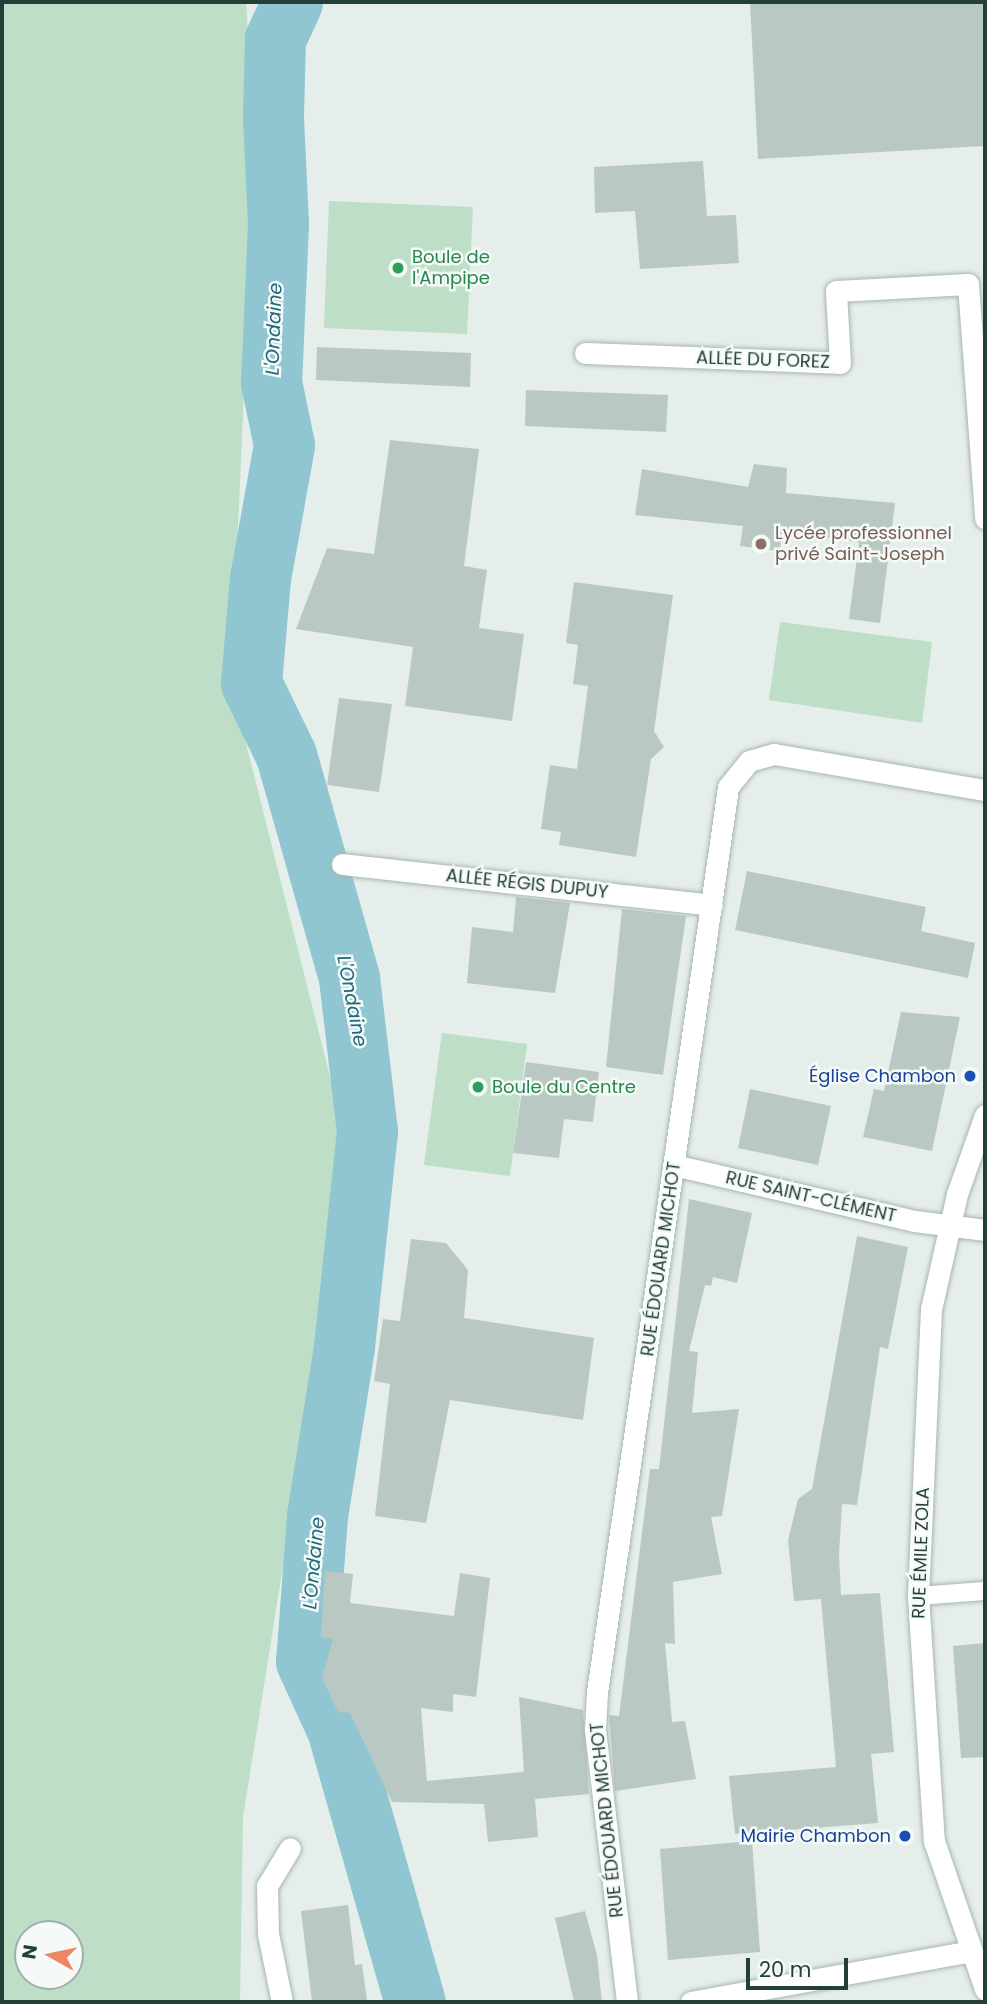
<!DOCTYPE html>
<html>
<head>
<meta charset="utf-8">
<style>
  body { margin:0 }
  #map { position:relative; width:987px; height:2004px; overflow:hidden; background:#e5eeea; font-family:Poppins,sans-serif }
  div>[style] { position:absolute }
  .green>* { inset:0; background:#bedec7 }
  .river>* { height:61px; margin:-30.5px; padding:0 30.5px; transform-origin:30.5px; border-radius:30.5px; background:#8fc6d1 }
  .building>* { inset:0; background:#bac8c3 }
  .roads { filter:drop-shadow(0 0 2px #a7b6b1) drop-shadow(0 0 2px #a7b6b1) }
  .lane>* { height:18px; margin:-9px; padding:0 9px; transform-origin:9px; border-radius:9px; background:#fff }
  .street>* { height:21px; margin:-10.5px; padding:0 10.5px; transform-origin:10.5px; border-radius:10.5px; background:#fff }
  .secondary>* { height:21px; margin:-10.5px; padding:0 10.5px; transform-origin:10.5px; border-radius:10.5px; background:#fff }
  .dots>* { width:19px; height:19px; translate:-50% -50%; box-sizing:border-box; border:4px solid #f5faf8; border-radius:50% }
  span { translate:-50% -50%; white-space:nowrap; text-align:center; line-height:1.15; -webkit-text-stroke:5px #f5faf8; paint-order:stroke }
  .leisure-label { font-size:18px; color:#27864d }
  .left { translate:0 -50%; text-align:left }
  .street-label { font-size:18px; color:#243f38 }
  .education-label { font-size:18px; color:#785e54 }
  .transit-label { font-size:18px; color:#164399 }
  .right { translate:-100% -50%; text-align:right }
  .water-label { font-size:19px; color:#1f6a7a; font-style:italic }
  .frame { position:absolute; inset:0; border:4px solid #243f38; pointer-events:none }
  .north { position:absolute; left:14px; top:1920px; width:70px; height:70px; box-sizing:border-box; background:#f5faf8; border:2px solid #a1afab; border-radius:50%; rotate:279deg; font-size:19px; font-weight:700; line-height:28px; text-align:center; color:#243f38 }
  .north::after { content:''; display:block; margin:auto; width:24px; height:32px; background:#ee8662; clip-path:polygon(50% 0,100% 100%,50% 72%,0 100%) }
  .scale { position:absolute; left:746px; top:1958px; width:102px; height:32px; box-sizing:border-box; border:4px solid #243f38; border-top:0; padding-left:9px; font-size:21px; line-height:24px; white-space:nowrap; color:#243f38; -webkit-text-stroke:5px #f5faf8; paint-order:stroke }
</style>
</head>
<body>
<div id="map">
  <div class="green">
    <i style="clip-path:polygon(evenodd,2px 2px,246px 2px,255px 144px,231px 684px,349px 1152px,243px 1817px,240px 2002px,2px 2002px,2px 2px,28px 1934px,70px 1934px,70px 1976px,28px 1976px,28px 1934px)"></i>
    <i style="clip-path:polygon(329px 201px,473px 207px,467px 334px,324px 328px)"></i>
    <i style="clip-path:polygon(780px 622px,932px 642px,922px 723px,769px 700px)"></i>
    <i style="clip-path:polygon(442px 1033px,527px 1044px,510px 1176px,424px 1165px)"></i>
  </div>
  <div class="river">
    <i style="left:292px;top:2px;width:41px;rotate:114.7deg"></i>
    <i style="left:275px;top:39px;width:78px;rotate:91.5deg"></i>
    <i style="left:273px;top:117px;width:107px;rotate:87.3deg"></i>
    <i style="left:278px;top:224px;width:158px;rotate:92.5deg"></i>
    <i style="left:271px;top:382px;width:64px;rotate:78.3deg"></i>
    <i style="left:284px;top:445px;width:135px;rotate:100.2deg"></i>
    <i style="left:260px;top:578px;width:105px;rotate:94.9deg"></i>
    <i style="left:251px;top:683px;width:80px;rotate:64.1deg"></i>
    <i style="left:286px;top:755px;width:232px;rotate:74.2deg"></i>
    <i style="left:349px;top:978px;width:154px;rotate:83.3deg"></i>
    <i style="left:367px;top:1131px;width:217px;rotate:96.1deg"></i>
    <i style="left:344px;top:1347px;width:171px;rotate:99.1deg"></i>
    <i style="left:317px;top:1516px;width:145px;rotate:94.3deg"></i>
    <i style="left:306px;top:1661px;width:75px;rotate:65.5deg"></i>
    <i style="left:337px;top:1729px;width:284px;rotate:74.1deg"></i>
  </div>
  <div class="building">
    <i style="clip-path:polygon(750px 2px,985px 2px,985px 146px,758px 159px)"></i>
    <i style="clip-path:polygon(703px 161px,707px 216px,736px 215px,739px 263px,640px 269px,635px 211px,595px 213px,594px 167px)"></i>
    <i style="clip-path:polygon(317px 347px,471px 353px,470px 387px,316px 380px)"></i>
    <i style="clip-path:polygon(526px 390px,668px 395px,666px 432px,525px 426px)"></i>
    <i style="clip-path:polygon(390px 440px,479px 449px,464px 566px,487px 570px,479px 628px,524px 634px,512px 721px,405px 706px,413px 647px,296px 629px,327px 548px,374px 554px)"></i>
    <i style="clip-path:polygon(754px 464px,787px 468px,786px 493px,895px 503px,880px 623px,849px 619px,859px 542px,782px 531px,780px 551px,740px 546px,743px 526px,635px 515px,642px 469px,748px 487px)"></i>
    <i style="clip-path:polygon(574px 582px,673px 595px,654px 731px,664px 747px,651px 759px,636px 857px,559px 845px,561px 832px,541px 829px,550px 765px,577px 769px,588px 686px,573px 684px,578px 645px,566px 643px)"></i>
    <i style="clip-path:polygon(339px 698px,392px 704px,379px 792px,327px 785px)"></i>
    <i style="clip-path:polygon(747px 871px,926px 907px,921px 931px,975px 943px,968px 978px,735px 930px)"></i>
    <i style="clip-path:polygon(516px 897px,570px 903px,555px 993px,467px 983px,472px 927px,513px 932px)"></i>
    <i style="clip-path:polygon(622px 909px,686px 916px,663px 1075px,606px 1067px)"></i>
    <i style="clip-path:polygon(901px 1012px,960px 1017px,932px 1151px,863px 1137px,874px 1089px,884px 1091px)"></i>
    <i style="clip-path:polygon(526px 1062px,599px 1072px,593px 1122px,564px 1119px,559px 1158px,513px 1153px)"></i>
    <i style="clip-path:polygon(750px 1089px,831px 1106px,818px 1165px,738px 1148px)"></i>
    <i style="clip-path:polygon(689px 1199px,752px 1213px,737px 1283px,713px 1277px,711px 1286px,705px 1285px,689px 1351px,698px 1352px,692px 1413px,739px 1409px,722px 1516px,711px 1517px,722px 1574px,673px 1582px,675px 1644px,665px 1643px,672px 1722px,685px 1721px,696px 1779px,615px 1791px,609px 1715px,619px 1716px,650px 1469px,659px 1469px)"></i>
    <i style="clip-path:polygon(857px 1236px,908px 1247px,888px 1349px,880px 1347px,857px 1505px,842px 1504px,839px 1555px,841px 1595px,880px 1593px,894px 1752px,871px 1754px,878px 1823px,735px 1834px,729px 1776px,836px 1767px,821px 1599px,794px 1601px,788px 1540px,798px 1499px,812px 1489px)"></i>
    <i style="clip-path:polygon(411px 1239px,446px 1243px,468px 1270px,464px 1318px,594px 1338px,583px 1420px,450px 1400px,426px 1523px,375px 1516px,390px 1384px,374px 1381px,383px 1319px,400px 1321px)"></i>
    <i style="clip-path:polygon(325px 1571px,353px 1574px,350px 1603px,454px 1616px,460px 1573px,490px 1578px,476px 1697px,453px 1694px,453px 1712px,421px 1708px,427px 1781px,524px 1772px,519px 1697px,583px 1710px,589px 1794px,535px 1799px,538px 1837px,488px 1842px,484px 1804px,392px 1802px,350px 1713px,338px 1712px,322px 1678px,333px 1639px,321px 1637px)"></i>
    <i style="clip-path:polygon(985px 1643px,985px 1757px,961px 1758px,953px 1646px)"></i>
    <i style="clip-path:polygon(752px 1841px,760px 1952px,668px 1960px,660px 1849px)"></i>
    <i style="clip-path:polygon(348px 1905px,355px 1965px,362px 1964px,367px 2000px,312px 2002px,301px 1911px)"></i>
    <i style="clip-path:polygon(585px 1911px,597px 1955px,602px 2002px,574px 2002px,555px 1918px)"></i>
  </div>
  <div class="roads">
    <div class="lane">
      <i style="left:918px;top:1596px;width:67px;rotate:-4.3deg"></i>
    </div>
    <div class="street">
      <i style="left:585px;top:353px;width:255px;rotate:2.2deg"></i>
      <i style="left:840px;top:363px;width:72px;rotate:-93.2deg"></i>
      <i style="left:836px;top:291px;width:132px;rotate:-3deg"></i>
      <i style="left:968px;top:284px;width:235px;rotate:85.8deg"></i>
      <i style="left:342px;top:864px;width:372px;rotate:6.3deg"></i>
      <i style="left:674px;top:1165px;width:247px;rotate:13.1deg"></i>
      <i style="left:915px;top:1221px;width:71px;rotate:7.3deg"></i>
      <i style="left:282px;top:2002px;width:69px;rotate:-101.6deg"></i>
      <i style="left:268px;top:1934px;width:48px;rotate:-91.2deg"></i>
      <i style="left:267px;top:1886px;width:44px;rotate:-58.8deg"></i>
      <i style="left:627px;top:2002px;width:274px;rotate:-96.7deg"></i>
      <i style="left:595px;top:1730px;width:38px;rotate:-87deg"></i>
      <i style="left:597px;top:1692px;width:914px;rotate:-81.76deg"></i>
      <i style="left:728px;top:787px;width:33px;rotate:-51deg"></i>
      <i style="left:749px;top:761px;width:26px;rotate:-16deg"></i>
      <i style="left:774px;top:754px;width:214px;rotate:9.7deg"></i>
      <i style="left:691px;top:2002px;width:285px;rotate:-10.3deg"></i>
    </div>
    <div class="secondary">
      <i style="left:985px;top:1115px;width:84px;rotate:109.5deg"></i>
      <i style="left:957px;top:1194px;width:118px;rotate:102.7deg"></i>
      <i style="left:931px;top:1309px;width:287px;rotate:92.6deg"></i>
      <i style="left:918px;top:1596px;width:246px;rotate:86.3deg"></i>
      <i style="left:934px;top:1841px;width:157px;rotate:71deg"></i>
    </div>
  </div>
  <div class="dots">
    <i style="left:398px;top:268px;background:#2e9e5b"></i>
    <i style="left:761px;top:544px;background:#8d6e63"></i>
    <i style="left:970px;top:1076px;background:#1a4fb4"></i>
    <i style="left:478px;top:1087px;background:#2e9e5b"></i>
    <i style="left:905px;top:1836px;background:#1a4fb4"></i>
  </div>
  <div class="leisure-label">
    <span class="left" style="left:412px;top:268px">Boule de<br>l'Ampipe</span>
    <span class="left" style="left:492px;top:1087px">Boule du Centre</span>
  </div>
  <div class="street-label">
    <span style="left:763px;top:360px;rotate:2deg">ALLÉE DU FOREZ</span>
    <span style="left:527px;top:884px;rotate:6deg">ALLÉE RÉGIS DUPUY</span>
    <span style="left:811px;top:1197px;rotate:13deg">RUE SAINT-CLÉMENT</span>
    <span style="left:661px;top:1259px;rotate:-82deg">RUE ÉDOUARD MICHOT</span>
    <span style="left:921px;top:1553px;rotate:-88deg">RUE ÉMILE ZOLA</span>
    <span style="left:607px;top:1820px;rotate:-96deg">RUE ÉDOUARD MICHOT</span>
  </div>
  <div class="education-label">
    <span class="left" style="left:775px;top:544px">Lycée professionnel<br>privé Saint-Joseph</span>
  </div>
  <div class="transit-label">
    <span class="right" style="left:956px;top:1076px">Église Chambon</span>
    <span class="right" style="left:891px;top:1836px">Mairie Chambon</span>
  </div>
  <div class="water-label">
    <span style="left:274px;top:329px;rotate:-88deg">L'Ondaine</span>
    <span style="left:352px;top:1001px;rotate:79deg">L'Ondaine</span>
    <span style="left:314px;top:1563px;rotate:-85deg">L'Ondaine</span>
  </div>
  <div class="frame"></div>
  <div class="north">N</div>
  <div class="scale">20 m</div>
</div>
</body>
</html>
